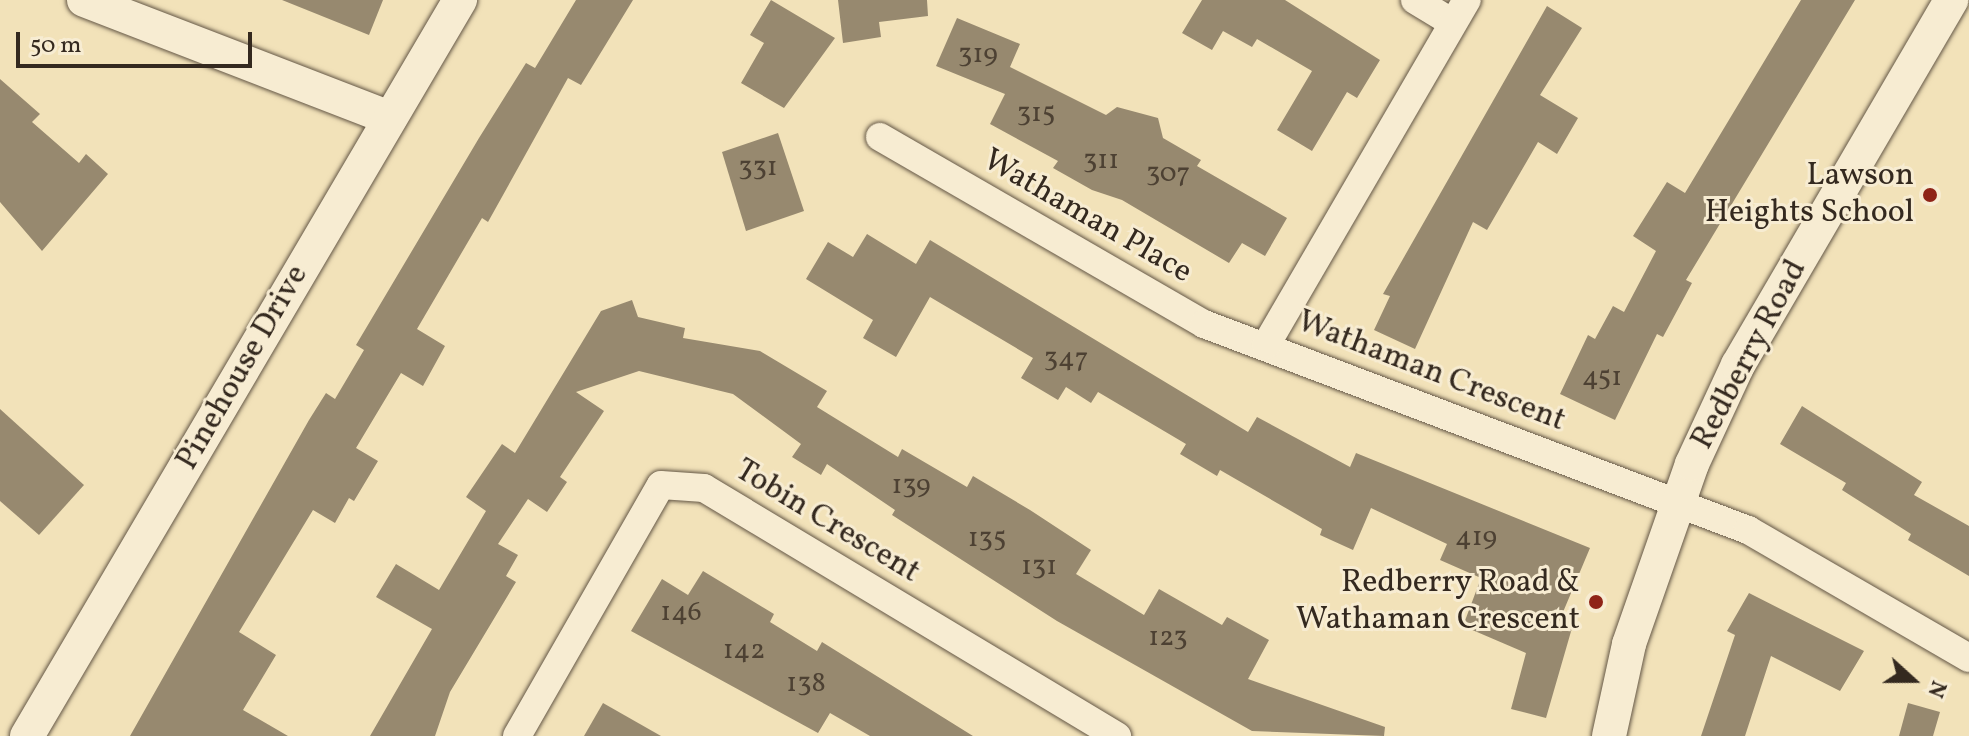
<!DOCTYPE html>
<html>
<head>
<meta charset="utf-8">
<style>
  body { margin:0 }
  #map { position:relative; width:1969px; height:736px; overflow:hidden; background:#f2e2b9; font-family:Vollkorn,serif }
  div>[style] { position:absolute }
  .building>* { inset:0; background:#97896f }
  .roads { filter:drop-shadow(0 0 2px #645746) drop-shadow(0 0 2px #645746) }
  .minor>* { height:28px; margin:-14px; padding:0 14px; transform-origin:14px; border-radius:14px; background:#f7ecd2 }
  .tertiary>* { height:34px; margin:-17px; padding:0 17px; transform-origin:17px; border-radius:17px; background:#f7ecd2 }
  .dots>* { width:22px; height:22px; translate:-50% -50%; box-sizing:border-box; border:4px solid #f7ecd2; border-radius:50% }
  span { translate:-50% -50%; white-space:nowrap; text-align:center; line-height:1.15; -webkit-text-stroke:6px #f7ecd2; paint-order:stroke }
  .number-label { font-size:28px; color:#4d4133 }
  .number-label span { -webkit-text-stroke-width:0 }
  .poi-label { font-size:32px; color:#34291f }
  .right { translate:-100% -50%; text-align:right }
  .street-label { font-size:32px; color:#34291f }
  .north { position:absolute; left:1873px; top:640px; width:80px; height:80px; -webkit-text-stroke:6px #f7ecd2; paint-order:stroke; rotate:111deg; font-size:22px; font-weight:700; line-height:32px; text-align:center; color:#34291f }
  .north::after { content:''; display:block; margin:auto; width:28px; height:36px; background:#34291f; clip-path:polygon(50% 0,100% 100%,50% 72%,0 100%) }
  .scale { position:absolute; left:16px; top:32px; width:236px; height:36px; box-sizing:border-box; border:4px solid #34291f; border-top:0; padding-left:10px; font-size:24px; line-height:28px; white-space:nowrap; color:#34291f; -webkit-text-stroke:6px #f7ecd2; paint-order:stroke }
</style>
</head>
<body>
<div id="map">
  <div class="building">
    <i style="clip-path:polygon(282px 0,383px 0,369px 35px)"></i>
    <i style="clip-path:polygon(576px 0,633px 0,581px 85px,568px 78px,488px 222px,482px 218px,417px 329px,445px 346px,423px 386px,401px 373px,356px 448px,378px 461px,354px 501px,349px 498px,335px 523px,313px 510px,239px 632px,276px 655px,243px 710px,288px 736px,130px 736px,309px 420px,326px 393px,335px 399px,364px 350px,356px 345px,479px 138px,526px 63px,535px 68px)"></i>
    <i style="clip-path:polygon(771px 0,835px 38px,784px 108px,741px 83px,764px 43px,750px 35px)"></i>
    <i style="clip-path:polygon(838px 0,927px 0,928px 16px,879px 22px,881px 37px,843px 43px)"></i>
    <i style="clip-path:polygon(1202px 0,1285px 0,1380px 60px,1357px 98px,1347px 92px,1312px 151px,1277px 130px,1312px 71px,1257px 39px,1252px 47px,1223px 31px,1212px 50px,1182px 33px)"></i>
    <i style="clip-path:polygon(1801px 0,1855px 0,1686px 280px,1692px 283px,1663px 337px,1657px 334px,1615px 420px,1560px 394px,1588px 335px,1595px 339px,1613px 306px,1624px 312px,1656px 251px,1633px 236px,1667px 182px,1685px 193px)"></i>
    <i style="clip-path:polygon(1547px 6px,1582px 28px,1540px 95px,1578px 118px,1557px 154px,1538px 142px,1487px 230px,1473px 222px,1415px 349px,1374px 330px,1390px 296px,1383px 294px)"></i>
    <i style="clip-path:polygon(957px 18px,1020px 44px,1010px 67px,1106px 115px,1117px 107px,1158px 118px,1163px 138px,1201px 160px,1197px 166px,1287px 218px,1265px 256px,1242px 243px,1229px 263px,1122px 200px,1092px 190px,1053px 168px,1058px 161px,990px 124px,1005px 94px,936px 66px)"></i>
    <i style="clip-path:polygon(0 79px,40px 114px,32px 122px,79px 163px,86px 154px,108px 174px,42px 251px,0 202px)"></i>
    <i style="clip-path:polygon(778px 133px,804px 211px,746px 231px,722px 152px)"></i>
    <i style="clip-path:polygon(867px 234px,916px 264px,930px 240px,1248px 432px,1257px 417px,1350px 467px,1356px 453px,1590px 548px,1558px 624px,1572px 628px,1546px 718px,1511px 709px,1526px 653px,1463px 626px,1481px 578px,1440px 560px,1447px 544px,1371px 508px,1353px 550px,1320px 535px,1322px 529px,1220px 470px,1217px 476px,1180px 454px,1186px 444px,1098px 392px,1091px 403px,1066px 387px,1058px 400px,1021px 378px,1033px 358px,930px 297px,896px 357px,863px 338px,873px 320px,806px 279px,828px 242px,853px 257px)"></i>
    <i style="clip-path:polygon(632px 300px,638px 317px,685px 328px,683px 338px,760px 351px,827px 391px,817px 407px,898px 457px,902px 449px,967px 487px,973px 476px,1030px 510px,1091px 550px,1076px 574px,1144px 615px,1159px 589px,1222px 625px,1227px 617px,1269px 640px,1248px 679px,1385px 727px,1384px 736px,1252px 731px,1057px 621px,892px 515px,895px 510px,827px 464px,821px 475px,792px 457px,801px 444px,733px 394px,639px 371px,576px 392px,604px 411px,560px 477px,567px 482px,547px 512px,528px 499px,498px 544px,518px 555px,506px 576px,516px 582px,450px 692px,435px 736px,370px 736px,432px 629px,376px 597px,396px 564px,439px 590px,486px 511px,466px 497px,502px 444px,515px 453px,601px 311px)"></i>
    <i style="clip-path:polygon(1802px 406px,1922px 482px,1914px 495px,1969px 526px,1969px 576px,1908px 540px,1911px 534px,1842px 490px,1846px 483px,1780px 444px)"></i>
    <i style="clip-path:polygon(0 409px,84px 485px,39px 535px,0 501px)"></i>
    <i style="clip-path:polygon(703px 571px,774px 614px,770px 622px,817px 651px,822px 642px,973px 736px,870px 736px,830px 713px,818px 733px,631px 631px,662px 579px,688px 595px)"></i>
    <i style="clip-path:polygon(1749px 593px,1864px 651px,1840px 691px,1771px 656px,1745px 736px,1701px 736px,1735px 635px,1727px 631px)"></i>
    <i style="clip-path:polygon(603px 703px,661px 736px,584px 736px)"></i>
    <i style="clip-path:polygon(1908px 703px,1940px 712px,1933px 736px,1899px 736px)"></i>
  </div>
  <div class="roads">
    <div class="minor">
      <i style="left:1415px;top:0;width:44px;rotate:31.2deg"></i>
      <i style="left:880px;top:137px;width:374px;rotate:30deg"></i>
      <i style="left:1204px;top:324px;width:582px;rotate:20.74deg"></i>
      <i style="left:1748px;top:530px;width:255px;rotate:30.1deg"></i>
      <i style="left:1266px;top:345px;width:399px;rotate:-59.8deg"></i>
      <i style="left:517px;top:736px;width:289px;rotate:-60.2deg"></i>
      <i style="left:661px;top:485px;width:43px;rotate:4deg"></i>
      <i style="left:704px;top:488px;width:482px;rotate:31deg"></i>
    </div>
    <div class="tertiary">
      <i style="left:84px;top:0;width:328px;rotate:21.1deg"></i>
      <i style="left:27px;top:736px;width:854px;rotate:-59.53deg"></i>
      <i style="left:1609px;top:736px;width:94px;rotate:-77.7deg"></i>
      <i style="left:1629px;top:644px;width:191px;rotate:-70.7deg"></i>
      <i style="left:1692px;top:464px;width:109px;rotate:-65.1deg"></i>
      <i style="left:1738px;top:365px;width:423px;rotate:-59.7deg"></i>
    </div>
  </div>
  <div class="dots">
    <i style="left:1930px;top:195px;background:#8f2418"></i>
    <i style="left:1596px;top:602px;background:#8f2418"></i>
  </div>
  <div class="number-label">
    <span style="left:978px;top:55px">319</span>
    <span style="left:1036px;top:114px">315</span>
    <span style="left:1101px;top:161px">311</span>
    <span style="left:758px;top:168px">331</span>
    <span style="left:1168px;top:174px">307</span>
    <span style="left:1066px;top:359px">347</span>
    <span style="left:1602px;top:378px">451</span>
    <span style="left:911px;top:486px">139</span>
    <span style="left:1476px;top:538px">419</span>
    <span style="left:987px;top:539px">135</span>
    <span style="left:1039px;top:567px">131</span>
    <span style="left:681px;top:613px">146</span>
    <span style="left:1168px;top:638px">123</span>
    <span style="left:744px;top:651px">142</span>
    <span style="left:806px;top:684px">138</span>
  </div>
  <div class="poi-label">
    <span class="right" style="left:1914px;top:195px">Lawson<br>Heights School</span>
    <span class="right" style="left:1580px;top:602px">Redberry Road &amp;<br>Wathaman Crescent</span>
  </div>
  <div class="street-label">
    <span style="left:1087px;top:217px;rotate:30deg">Wathaman Place</span>
    <span style="left:1750px;top:355px;rotate:-62deg">Redberry Road</span>
    <span style="left:243px;top:368px;rotate:-60deg">Pinehouse Drive</span>
    <span style="left:1431px;top:372px;rotate:21deg">Wathaman Crescent</span>
    <span style="left:827px;top:522px;rotate:31deg">Tobin Crescent</span>
  </div>
  <div class="north">N</div>
  <div class="scale">50 m</div>
</div>
</body>
</html>
